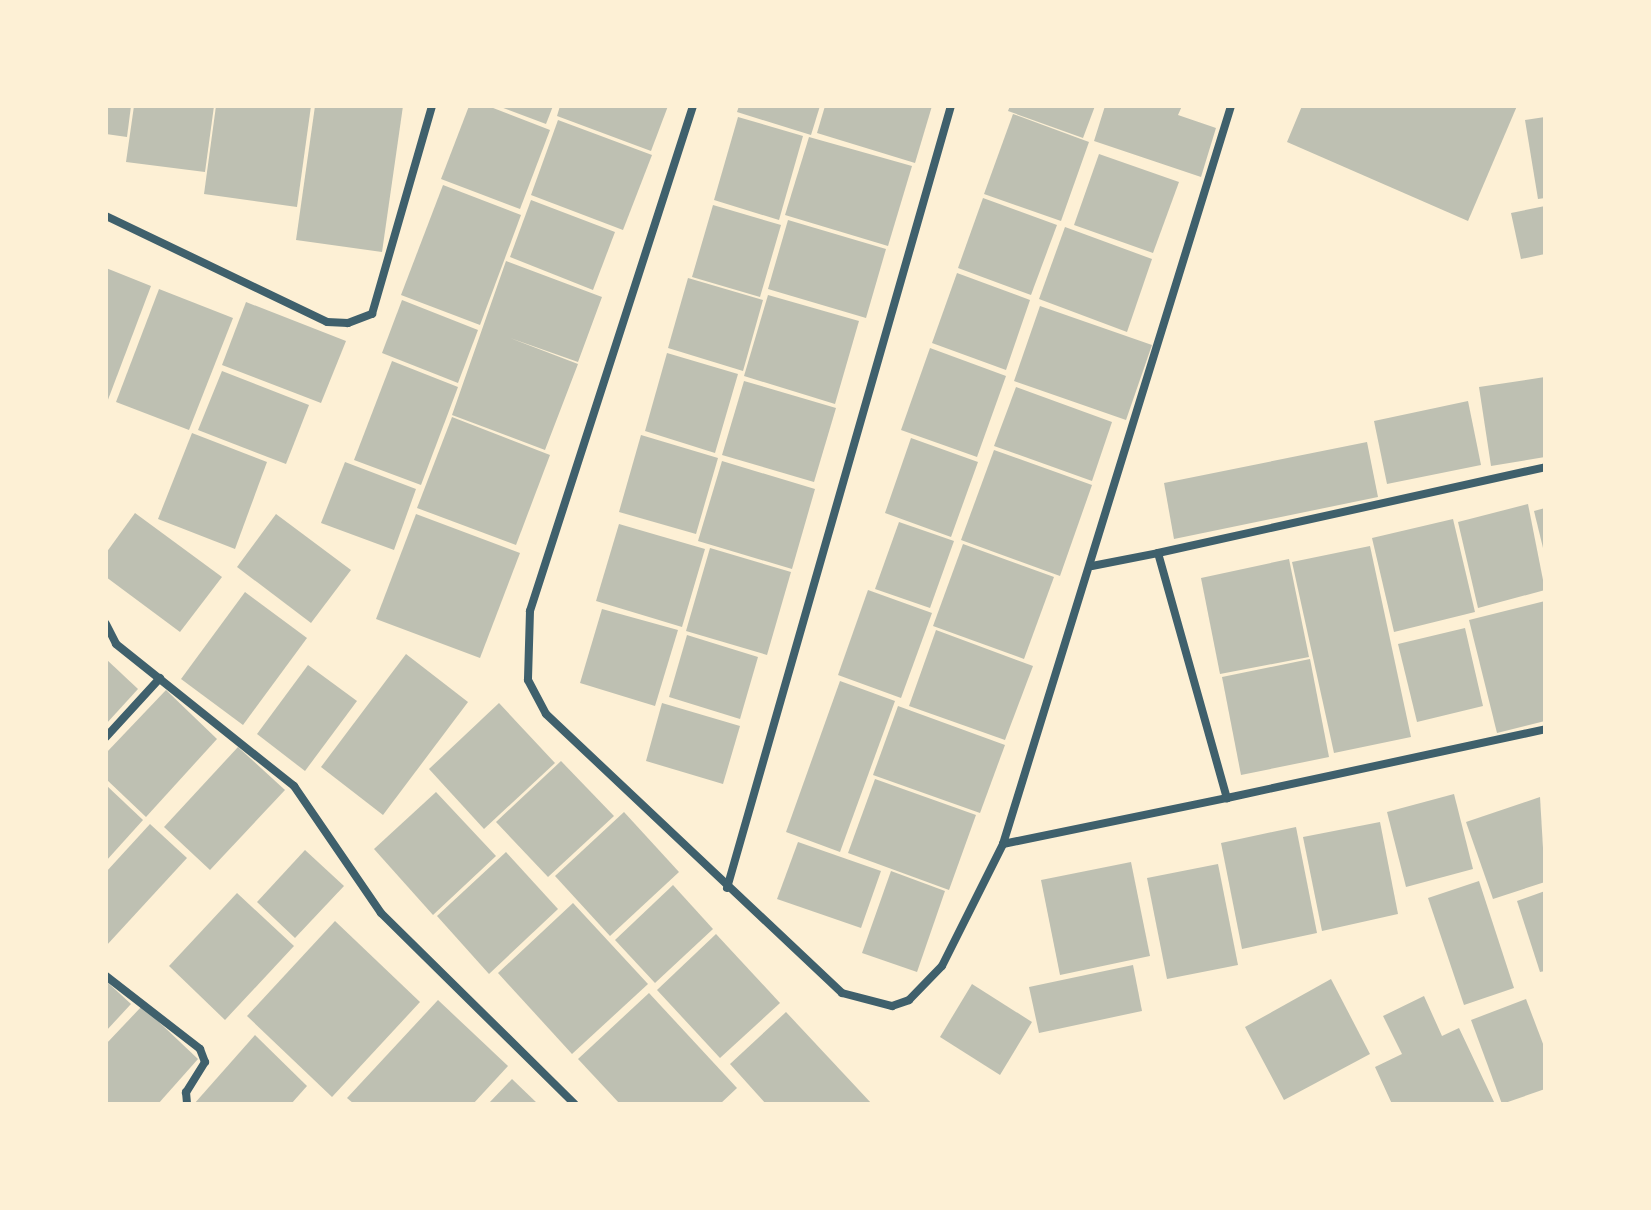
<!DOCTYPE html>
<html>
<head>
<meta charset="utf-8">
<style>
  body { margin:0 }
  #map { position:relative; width:1651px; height:1210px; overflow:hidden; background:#fdf0d5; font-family:Figtree,sans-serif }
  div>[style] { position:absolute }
  .building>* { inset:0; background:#bec0b2 }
  .minor>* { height:8px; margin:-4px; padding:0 4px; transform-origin:4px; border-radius:4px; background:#3f606c }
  span { translate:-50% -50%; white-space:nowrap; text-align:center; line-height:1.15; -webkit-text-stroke:8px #fdf0d5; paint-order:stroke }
  .frame { position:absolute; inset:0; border:108px solid #fdf0d5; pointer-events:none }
</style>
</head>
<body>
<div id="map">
  <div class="building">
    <i style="clip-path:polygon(106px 106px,131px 106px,127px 137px,106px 134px)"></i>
    <i style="clip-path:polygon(134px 106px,214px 106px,205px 172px,126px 162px)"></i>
    <i style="clip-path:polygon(216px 106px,311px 106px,297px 207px,204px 194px)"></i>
    <i style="clip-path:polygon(315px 106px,403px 106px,382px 252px,296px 240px)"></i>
    <i style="clip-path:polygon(469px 106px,488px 106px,550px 130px,520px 209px,441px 179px)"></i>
    <i style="clip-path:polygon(498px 106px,553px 106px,546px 124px)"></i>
    <i style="clip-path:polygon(560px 106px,668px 106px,651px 151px,557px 116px)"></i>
    <i style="clip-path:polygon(739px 106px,820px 106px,811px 135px,737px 112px)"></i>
    <i style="clip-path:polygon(825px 106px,932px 106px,915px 163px,817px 133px)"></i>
    <i style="clip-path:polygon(1010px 106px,1095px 106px,1083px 138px,1008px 111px)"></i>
    <i style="clip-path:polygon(1105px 106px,1182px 106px,1178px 115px,1216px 128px,1201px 177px,1094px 141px)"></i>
    <i style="clip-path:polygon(1302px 106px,1517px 106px,1468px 221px,1287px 142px)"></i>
    <i style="clip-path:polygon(1013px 114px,1089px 142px,1061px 221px,984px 194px)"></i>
    <i style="clip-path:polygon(738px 117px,803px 136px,779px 220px,714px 200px)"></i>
    <i style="clip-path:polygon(1545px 117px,1545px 198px,1538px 199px,1525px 120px)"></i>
    <i style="clip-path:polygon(558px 120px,652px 155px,623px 230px,531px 195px)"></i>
    <i style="clip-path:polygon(809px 137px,912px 166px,888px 246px,785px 215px)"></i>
    <i style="clip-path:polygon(1099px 154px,1179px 182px,1153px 253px,1074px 225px)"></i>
    <i style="clip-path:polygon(443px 185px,521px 215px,480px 325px,401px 295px)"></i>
    <i style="clip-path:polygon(983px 198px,1057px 225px,1031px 295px,958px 268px)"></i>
    <i style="clip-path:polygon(531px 200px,615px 232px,593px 290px,510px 257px)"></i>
    <i style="clip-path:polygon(713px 205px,781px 225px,760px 297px,692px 277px)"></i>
    <i style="clip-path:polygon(1545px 206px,1545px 254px,1521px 259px,1511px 213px)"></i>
    <i style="clip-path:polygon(788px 220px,886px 249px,866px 318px,768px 289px)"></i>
    <i style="clip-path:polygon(1065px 227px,1152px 259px,1127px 332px,1039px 299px)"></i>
    <i style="clip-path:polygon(506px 261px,602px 297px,578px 362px,510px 338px,578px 364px,545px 450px,452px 415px)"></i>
    <i style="clip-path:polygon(106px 268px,151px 286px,106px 405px)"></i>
    <i style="clip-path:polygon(957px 273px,1030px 300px,1006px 370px,932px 343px)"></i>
    <i style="clip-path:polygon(688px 278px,763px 300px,743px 371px,668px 348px)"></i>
    <i style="clip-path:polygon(159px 289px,233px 318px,189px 430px,116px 402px)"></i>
    <i style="clip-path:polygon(768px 295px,859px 321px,835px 404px,744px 376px)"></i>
    <i style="clip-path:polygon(402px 300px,478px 330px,458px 383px,382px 353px)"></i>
    <i style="clip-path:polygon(246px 302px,346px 341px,321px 403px,222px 365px)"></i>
    <i style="clip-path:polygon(1040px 306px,1152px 345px,1126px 420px,1014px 381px)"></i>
    <i style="clip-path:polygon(930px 348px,1006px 376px,977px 457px,901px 430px)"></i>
    <i style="clip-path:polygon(667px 353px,738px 374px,715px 453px,645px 431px)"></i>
    <i style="clip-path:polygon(392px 361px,458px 387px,421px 485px,354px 460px)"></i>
    <i style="clip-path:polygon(222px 371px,309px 405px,286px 464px,198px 430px)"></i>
    <i style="clip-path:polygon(1545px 377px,1545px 457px,1491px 466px,1479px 387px)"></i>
    <i style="clip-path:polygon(744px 381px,836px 408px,814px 482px,722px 455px)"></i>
    <i style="clip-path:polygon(1016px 387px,1112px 422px,1092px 481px,994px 446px)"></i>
    <i style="clip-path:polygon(1468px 401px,1481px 465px,1387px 484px,1374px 421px)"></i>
    <i style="clip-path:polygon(452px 417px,550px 455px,516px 545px,417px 508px)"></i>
    <i style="clip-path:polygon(192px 433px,267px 462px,235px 549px,158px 519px)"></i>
    <i style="clip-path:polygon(641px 435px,718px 458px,696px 534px,619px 512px)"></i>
    <i style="clip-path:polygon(911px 438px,978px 462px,951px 537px,885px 513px)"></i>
    <i style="clip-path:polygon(1367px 442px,1378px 497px,1174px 539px,1164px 483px)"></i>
    <i style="clip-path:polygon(994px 450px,1092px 485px,1060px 576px,961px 540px)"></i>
    <i style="clip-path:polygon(722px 461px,815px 489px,792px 569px,698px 541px)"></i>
    <i style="clip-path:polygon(345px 462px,416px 489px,394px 550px,321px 523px)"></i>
    <i style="clip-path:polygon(1528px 504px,1545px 590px,1478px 608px,1458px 522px)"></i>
    <i style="clip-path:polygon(1545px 508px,1545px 551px,1544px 552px,1534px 511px)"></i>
    <i style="clip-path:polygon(135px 513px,222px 577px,180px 632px,106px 577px,106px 553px)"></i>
    <i style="clip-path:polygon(276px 514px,351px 570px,311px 623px,237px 567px)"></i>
    <i style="clip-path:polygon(416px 514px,520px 553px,480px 658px,376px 619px)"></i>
    <i style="clip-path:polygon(1453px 519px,1475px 612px,1394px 632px,1372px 538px)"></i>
    <i style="clip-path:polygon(899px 522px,954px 541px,930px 608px,875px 589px)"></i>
    <i style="clip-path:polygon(619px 524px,705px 549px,682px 627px,596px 601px)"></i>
    <i style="clip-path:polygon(963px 544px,1054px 577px,1024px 659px,933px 626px)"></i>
    <i style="clip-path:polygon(1370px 546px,1411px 737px,1334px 753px,1292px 562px)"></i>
    <i style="clip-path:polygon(710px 548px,791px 572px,767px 655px,686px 631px)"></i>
    <i style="clip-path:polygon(1289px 559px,1309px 657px,1220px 674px,1201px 578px)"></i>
    <i style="clip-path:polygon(868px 590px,932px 613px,901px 698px,838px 675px)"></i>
    <i style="clip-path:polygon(245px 592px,307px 638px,243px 725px,181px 679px)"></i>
    <i style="clip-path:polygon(1545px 601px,1545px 721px,1497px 733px,1469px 620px)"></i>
    <i style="clip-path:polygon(602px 609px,678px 630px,655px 706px,580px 683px)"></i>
    <i style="clip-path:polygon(1465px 628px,1483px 706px,1417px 722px,1398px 644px)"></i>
    <i style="clip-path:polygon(936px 630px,1033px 666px,1005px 740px,909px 706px)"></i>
    <i style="clip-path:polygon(687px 635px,758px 657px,740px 719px,669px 697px)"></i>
    <i style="clip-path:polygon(406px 654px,468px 702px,383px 815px,321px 767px)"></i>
    <i style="clip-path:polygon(106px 659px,138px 689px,106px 724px)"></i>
    <i style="clip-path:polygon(1310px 659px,1329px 757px,1241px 775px,1222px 677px)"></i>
    <i style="clip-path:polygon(308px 665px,357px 701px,305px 771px,257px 734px)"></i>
    <i style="clip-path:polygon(840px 681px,895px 701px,840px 852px,786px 832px)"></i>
    <i style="clip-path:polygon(166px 690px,217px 739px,146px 817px,106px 779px,106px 753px)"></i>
    <i style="clip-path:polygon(499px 703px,555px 763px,484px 829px,429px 769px)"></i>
    <i style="clip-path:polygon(662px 703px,740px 726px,723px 784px,646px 761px)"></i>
    <i style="clip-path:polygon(898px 706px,1005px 745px,980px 813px,873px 775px)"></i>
    <i style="clip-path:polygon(238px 747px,285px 790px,210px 870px,164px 827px)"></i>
    <i style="clip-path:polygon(561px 761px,614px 816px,548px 877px,496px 822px)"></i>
    <i style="clip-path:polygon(875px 779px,976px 815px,949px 890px,848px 853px)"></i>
    <i style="clip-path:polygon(106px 785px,143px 820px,106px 861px)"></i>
    <i style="clip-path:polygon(436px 792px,496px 856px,433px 915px,374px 849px)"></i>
    <i style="clip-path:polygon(1454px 794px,1473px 869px,1406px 887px,1387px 812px)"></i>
    <i style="clip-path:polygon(1540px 797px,1545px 882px,1493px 899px,1466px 822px)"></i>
    <i style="clip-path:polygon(624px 812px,679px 872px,610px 936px,555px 876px)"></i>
    <i style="clip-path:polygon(1380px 822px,1398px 914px,1322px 931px,1303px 837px)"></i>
    <i style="clip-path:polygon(150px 824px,187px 858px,106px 946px,106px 872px)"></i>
    <i style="clip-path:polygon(1296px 827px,1317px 933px,1242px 949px,1221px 843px)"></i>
    <i style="clip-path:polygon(798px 842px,881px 871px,861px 928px,777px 899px)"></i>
    <i style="clip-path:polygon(305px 850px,344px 886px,295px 938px,257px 902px)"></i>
    <i style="clip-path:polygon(506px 852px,558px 909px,489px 974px,437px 916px)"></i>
    <i style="clip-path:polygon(1131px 862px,1150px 956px,1060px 975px,1041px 880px)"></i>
    <i style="clip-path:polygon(1218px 864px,1238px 965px,1167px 979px,1147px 878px)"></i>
    <i style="clip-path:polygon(891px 871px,945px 891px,917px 972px,862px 953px)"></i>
    <i style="clip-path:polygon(1479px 881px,1514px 988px,1464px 1005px,1428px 898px)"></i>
    <i style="clip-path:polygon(673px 885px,713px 929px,655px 983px,615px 940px)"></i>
    <i style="clip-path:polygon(1545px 891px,1545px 971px,1540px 972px,1517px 901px)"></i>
    <i style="clip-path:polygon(237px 893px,294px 946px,225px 1020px,169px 966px)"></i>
    <i style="clip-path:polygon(573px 903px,648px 984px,572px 1054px,498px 973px)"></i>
    <i style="clip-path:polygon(335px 921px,420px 1002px,332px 1097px,247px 1016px)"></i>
    <i style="clip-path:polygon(716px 934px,780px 1003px,720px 1058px,657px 990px)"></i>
    <i style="clip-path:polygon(1133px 965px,1142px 1011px,1039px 1033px,1029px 987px)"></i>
    <i style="clip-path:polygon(1331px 979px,1370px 1054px,1284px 1100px,1245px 1027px)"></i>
    <i style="clip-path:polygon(106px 981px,131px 1004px,106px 1031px)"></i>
    <i style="clip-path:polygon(972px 984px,1032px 1022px,1000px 1075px,940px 1037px)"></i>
    <i style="clip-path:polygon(649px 993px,737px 1088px,720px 1104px,620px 1104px,578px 1059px)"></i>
    <i style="clip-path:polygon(1424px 996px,1442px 1036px,1459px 1028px,1495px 1104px,1392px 1104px,1375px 1067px,1402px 1054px,1383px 1016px)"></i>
    <i style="clip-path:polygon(1526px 999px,1545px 1049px,1545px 1089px,1502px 1104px,1471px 1020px)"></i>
    <i style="clip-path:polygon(438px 1000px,508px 1066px,473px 1104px,354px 1104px,347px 1098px)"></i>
    <i style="clip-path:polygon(142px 1006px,198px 1059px,158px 1104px,106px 1104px,106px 1044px)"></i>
    <i style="clip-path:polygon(786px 1012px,872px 1104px,766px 1104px,730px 1064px)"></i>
    <i style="clip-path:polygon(255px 1035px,307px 1086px,291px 1104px,194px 1104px)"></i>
    <i style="clip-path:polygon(512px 1079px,538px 1104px,488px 1104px)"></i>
  </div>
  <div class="minor">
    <i style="left:693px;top:106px;width:531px;rotate:107.89deg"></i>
    <i style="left:530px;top:611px;width:69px;rotate:91.7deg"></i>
    <i style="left:528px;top:680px;width:38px;rotate:62deg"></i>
    <i style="left:546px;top:714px;width:407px;rotate:43.3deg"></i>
    <i style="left:842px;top:993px;width:52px;rotate:14.6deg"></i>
    <i style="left:892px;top:1006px;width:18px;rotate:-19deg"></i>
    <i style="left:909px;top:1000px;width:47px;rotate:-45.9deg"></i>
    <i style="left:942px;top:966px;width:136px;rotate:-63.4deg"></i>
    <i style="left:1003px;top:844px;width:772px;rotate:-72.83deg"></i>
    <i style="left:106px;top:216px;width:245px;rotate:25.6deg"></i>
    <i style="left:327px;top:322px;width:21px;rotate:3deg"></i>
    <i style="left:348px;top:323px;width:26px;rotate:-21deg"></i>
    <i style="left:372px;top:314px;width:216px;rotate:-73.9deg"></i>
    <i style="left:1158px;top:553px;width:396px;rotate:-12.5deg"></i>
    <i style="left:1092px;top:566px;width:67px;rotate:-11.1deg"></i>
    <i style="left:1158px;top:553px;width:255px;rotate:74.3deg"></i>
    <i style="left:1227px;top:798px;width:325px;rotate:-12.2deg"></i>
    <i style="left:106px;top:624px;width:22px;rotate:63deg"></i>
    <i style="left:116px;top:644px;width:228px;rotate:38.6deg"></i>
    <i style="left:294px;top:786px;width:154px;rotate:55.6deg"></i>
    <i style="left:381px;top:913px;width:272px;rotate:44.6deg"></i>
    <i style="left:106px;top:737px;width:80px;rotate:-47.5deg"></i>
    <i style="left:1003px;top:844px;width:229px;rotate:-11.6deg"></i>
    <i style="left:727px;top:888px;width:813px;rotate:-74.02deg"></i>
    <i style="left:106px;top:976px;width:119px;rotate:37.8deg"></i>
    <i style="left:200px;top:1049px;width:14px;rotate:69deg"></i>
    <i style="left:205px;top:1062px;width:36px;rotate:122deg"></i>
    <i style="left:186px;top:1092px;width:12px;rotate:85deg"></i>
  </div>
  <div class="frame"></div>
</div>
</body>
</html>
